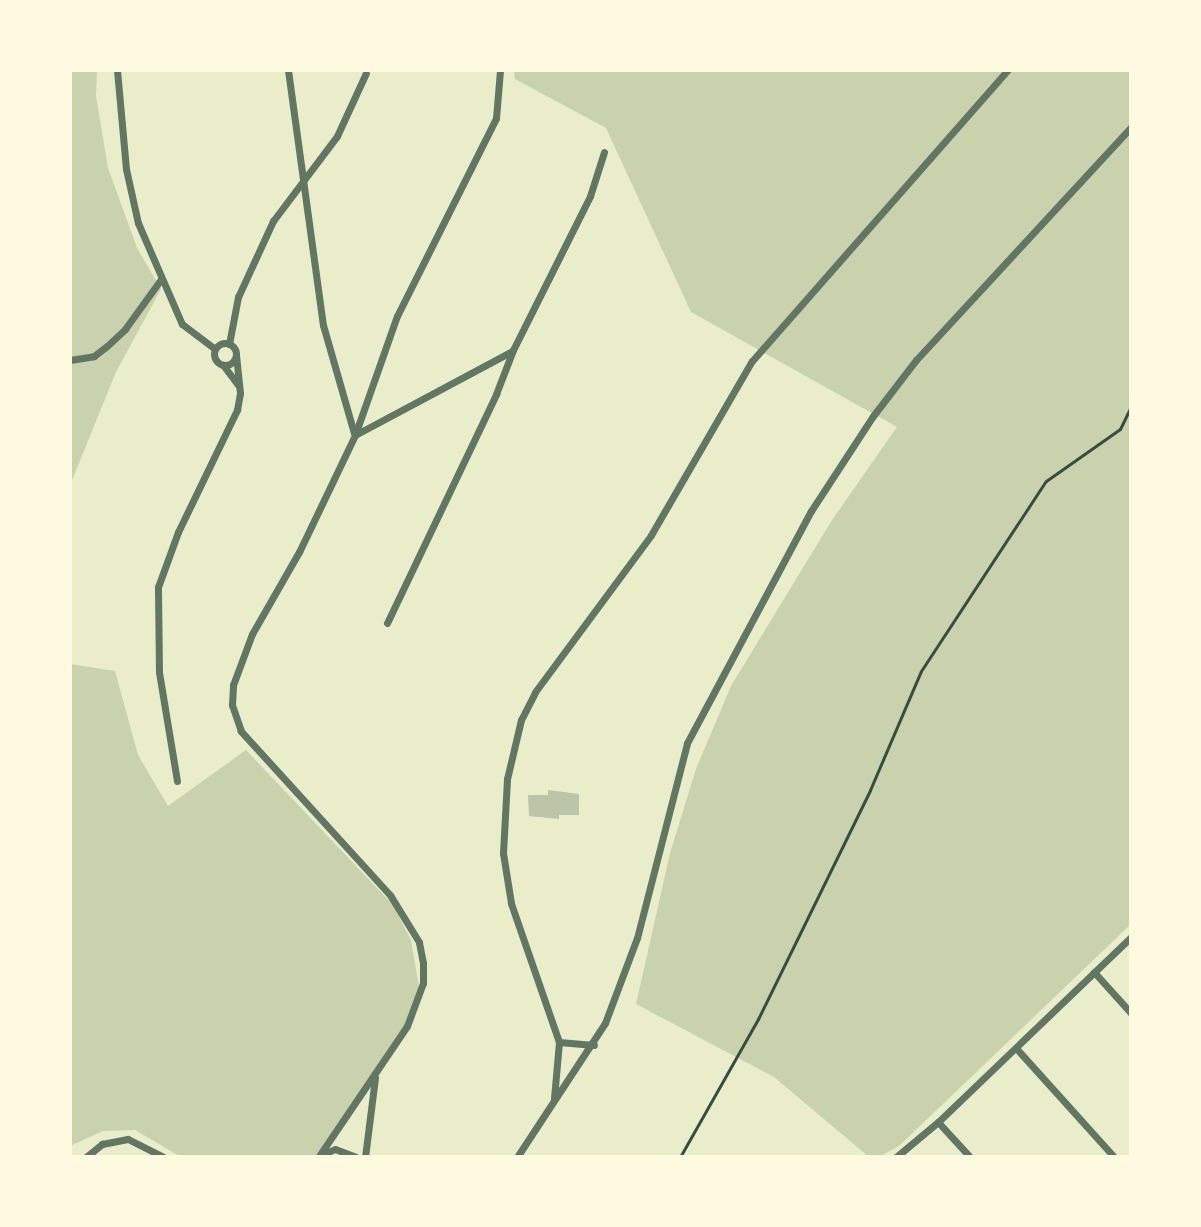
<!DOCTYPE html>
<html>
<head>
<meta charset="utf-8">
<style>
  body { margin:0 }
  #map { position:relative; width:1201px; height:1227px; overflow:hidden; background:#e9edc9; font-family:"IBM Plex Sans",sans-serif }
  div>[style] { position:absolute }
  .green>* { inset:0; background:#cad2ad }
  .building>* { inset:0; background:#bcc5a7 }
  .path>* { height:3px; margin:-1.5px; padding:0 1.5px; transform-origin:1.5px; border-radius:1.5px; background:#344e41 }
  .minor>* { height:7px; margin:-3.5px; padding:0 3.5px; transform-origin:3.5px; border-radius:3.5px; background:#617663 }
  .minor>.ring { margin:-3.5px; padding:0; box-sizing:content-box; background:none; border:7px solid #617663; border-radius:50% }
  span { translate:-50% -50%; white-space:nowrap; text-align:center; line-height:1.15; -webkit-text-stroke:8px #fefae0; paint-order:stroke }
  .frame { position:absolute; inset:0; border:72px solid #fefae0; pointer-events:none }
</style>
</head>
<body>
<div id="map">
  <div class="green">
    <i style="clip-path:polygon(70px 70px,97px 70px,96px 96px,108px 168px,137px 248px,161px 289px,116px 372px,70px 485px)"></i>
    <i style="clip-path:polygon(514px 70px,1131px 70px,1131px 924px,899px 1146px,879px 1157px,869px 1157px,774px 1077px,636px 1004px,670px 853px,696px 769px,731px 686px,832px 520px,897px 427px,691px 312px,606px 128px,515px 79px)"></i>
    <i style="clip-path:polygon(70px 664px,115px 671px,138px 755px,168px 806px,246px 750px,393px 905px,411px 940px,420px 993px,407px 1026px,315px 1157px,181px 1157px,135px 1130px,103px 1131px,70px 1146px)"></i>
  </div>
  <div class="building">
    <i style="clip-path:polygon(548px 790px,579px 794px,579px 815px,559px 815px,559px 819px,529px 816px,528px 795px,548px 795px)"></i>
  </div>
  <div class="path">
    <i style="left:680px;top:1157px;width:159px;rotate:-60.5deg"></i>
    <i style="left:758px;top:1019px;width:255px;rotate:-63.9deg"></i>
    <i style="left:870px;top:790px;width:129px;rotate:-66.8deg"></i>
    <i style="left:921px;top:671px;width:227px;rotate:-56.7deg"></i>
    <i style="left:1046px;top:481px;width:90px;rotate:-35.1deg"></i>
    <i style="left:1120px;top:429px;width:25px;rotate:-64deg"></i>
  </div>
  <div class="minor">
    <i style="left:117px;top:70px;width:99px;rotate:84.8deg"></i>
    <i style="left:126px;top:169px;width:55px;rotate:77.5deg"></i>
    <i style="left:138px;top:223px;width:110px;rotate:66.5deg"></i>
    <i style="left:182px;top:324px;width:41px;rotate:37.1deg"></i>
    <i style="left:288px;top:70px;width:257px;rotate:82.2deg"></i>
    <i style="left:323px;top:325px;width:112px;rotate:74deg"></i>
    <i class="ring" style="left:214px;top:343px;width:15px;height:15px"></i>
    <i style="left:229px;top:344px;width:48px;rotate:-79.2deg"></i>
    <i style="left:238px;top:297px;width:84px;rotate:-65.3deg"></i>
    <i style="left:273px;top:221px;width:106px;rotate:-53deg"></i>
    <i style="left:337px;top:136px;width:69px;rotate:-65.3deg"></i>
    <i style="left:70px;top:360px;width:24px;rotate:-9deg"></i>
    <i style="left:94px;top:356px;width:16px;rotate:-38deg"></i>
    <i style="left:107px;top:346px;width:25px;rotate:-43deg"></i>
    <i style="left:125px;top:329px;width:62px;rotate:-54.2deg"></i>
    <i style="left:223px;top:365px;width:25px;rotate:53deg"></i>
    <i style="left:355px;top:435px;width:178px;rotate:-28.1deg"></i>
    <i style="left:387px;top:623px;width:254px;rotate:-64.5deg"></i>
    <i style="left:496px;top:394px;width:47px;rotate:-68.9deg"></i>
    <i style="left:513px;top:350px;width:172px;rotate:-63.4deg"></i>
    <i style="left:590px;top:196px;width:46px;rotate:-72.3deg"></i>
    <i style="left:177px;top:781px;width:110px;rotate:-99.4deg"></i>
    <i style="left:159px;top:672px;width:85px;rotate:-90.7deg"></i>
    <i style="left:158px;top:587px;width:59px;rotate:-70deg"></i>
    <i style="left:178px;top:532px;width:136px;rotate:-64.2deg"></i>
    <i style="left:237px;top:410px;width:17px;rotate:-80deg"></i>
    <i style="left:240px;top:393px;width:37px;rotate:-96deg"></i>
    <i style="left:1094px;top:972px;width:55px;rotate:47.9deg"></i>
    <i style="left:559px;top:1042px;width:35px;rotate:5deg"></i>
    <i style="left:1016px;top:1048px;width:147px;rotate:48deg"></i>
    <i style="left:554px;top:1098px;width:56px;rotate:-84.9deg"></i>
    <i style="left:559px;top:1042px;width:147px;rotate:-109.1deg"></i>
    <i style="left:511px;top:903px;width:51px;rotate:-99.1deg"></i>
    <i style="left:503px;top:853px;width:74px;rotate:-86.9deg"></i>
    <i style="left:507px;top:779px;width:61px;rotate:-76.7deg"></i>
    <i style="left:521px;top:720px;width:31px;rotate:-63deg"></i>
    <i style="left:535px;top:692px;width:195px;rotate:-53.5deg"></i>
    <i style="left:651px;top:535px;width:201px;rotate:-59.9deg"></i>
    <i style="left:752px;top:361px;width:388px;rotate:-48.7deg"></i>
    <i style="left:938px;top:1122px;width:47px;rotate:47.6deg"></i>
    <i style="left:321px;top:1155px;width:15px;rotate:-23deg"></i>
    <i style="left:335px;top:1149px;width:22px;rotate:21deg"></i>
    <i style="left:319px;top:1156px;width:157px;rotate:-55.9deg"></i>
    <i style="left:407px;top:1026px;width:46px;rotate:-69.6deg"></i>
    <i style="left:423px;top:983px;width:20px;rotate:-90deg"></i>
    <i style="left:423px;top:963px;width:21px;rotate:-101deg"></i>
    <i style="left:419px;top:942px;width:55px;rotate:-121.7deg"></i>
    <i style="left:390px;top:895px;width:222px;rotate:-132.3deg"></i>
    <i style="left:241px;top:731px;width:28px;rotate:-109deg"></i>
    <i style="left:232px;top:705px;width:20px;rotate:-87deg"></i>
    <i style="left:233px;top:685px;width:54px;rotate:-69.6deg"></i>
    <i style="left:252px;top:634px;width:95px;rotate:-60.2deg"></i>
    <i style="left:299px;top:552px;width:130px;rotate:-64.4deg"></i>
    <i style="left:355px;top:435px;width:126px;rotate:-70.6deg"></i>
    <i style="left:397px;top:316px;width:221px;rotate:-63.4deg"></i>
    <i style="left:496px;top:118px;width:48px;rotate:-85.2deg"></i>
    <i style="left:86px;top:1157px;width:21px;rotate:-39deg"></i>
    <i style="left:102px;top:1144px;width:26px;rotate:-11deg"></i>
    <i style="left:128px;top:1139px;width:39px;rotate:27deg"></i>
    <i style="left:365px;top:1157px;width:80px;rotate:-82.8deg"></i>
    <i style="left:517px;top:1157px;width:160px;rotate:-56.7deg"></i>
    <i style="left:605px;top:1023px;width:91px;rotate:-69.4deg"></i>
    <i style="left:637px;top:938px;width:201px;rotate:-75.6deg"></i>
    <i style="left:687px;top:743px;width:263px;rotate:-61.9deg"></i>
    <i style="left:811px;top:511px;width:113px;rotate:-56.9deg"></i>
    <i style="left:873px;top:416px;width:71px;rotate:-52.5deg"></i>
    <i style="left:916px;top:360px;width:317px;rotate:-47.3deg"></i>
    <i style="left:896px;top:1157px;width:55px;rotate:-39.8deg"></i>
    <i style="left:938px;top:1122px;width:267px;rotate:-43.8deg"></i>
  </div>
  <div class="frame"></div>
</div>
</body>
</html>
